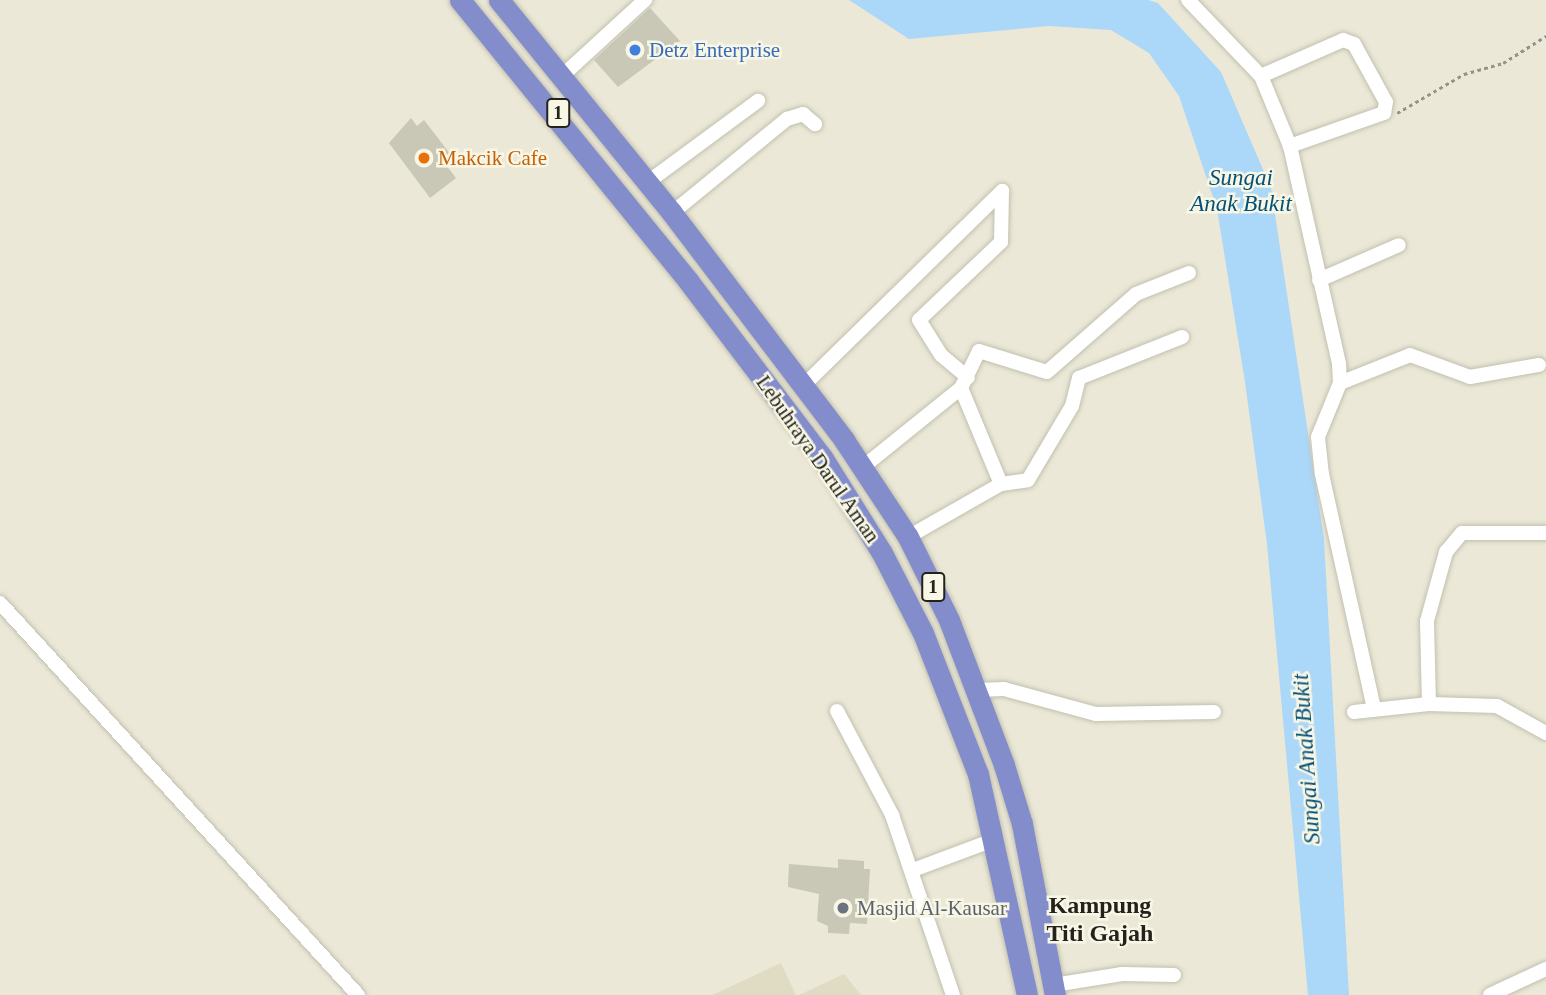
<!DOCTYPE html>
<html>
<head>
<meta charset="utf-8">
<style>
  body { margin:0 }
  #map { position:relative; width:1546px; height:995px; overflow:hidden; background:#ebe8d7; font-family:"Times New Roman",serif }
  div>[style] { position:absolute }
  .built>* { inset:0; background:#dfdcc3 }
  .water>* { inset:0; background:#abd7f8 }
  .building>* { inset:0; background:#c9c7b6 }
  .path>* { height:2.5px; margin-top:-1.25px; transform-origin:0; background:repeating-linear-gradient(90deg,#959386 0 3.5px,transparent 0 7px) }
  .roads { filter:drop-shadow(0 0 2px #c2c0af) drop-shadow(0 0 2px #c2c0af) }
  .minor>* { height:14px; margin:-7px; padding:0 7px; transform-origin:7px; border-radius:7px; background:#fff }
  .highway>* { height:21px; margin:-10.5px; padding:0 10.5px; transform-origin:10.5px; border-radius:10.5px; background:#838dcb }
  .dots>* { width:19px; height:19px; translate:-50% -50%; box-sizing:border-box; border:4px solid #f8f6e4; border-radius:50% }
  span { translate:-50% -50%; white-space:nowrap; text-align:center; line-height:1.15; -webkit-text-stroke:5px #f8f6e4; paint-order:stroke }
  .shield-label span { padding:2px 5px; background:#f8f6e4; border:2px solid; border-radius:5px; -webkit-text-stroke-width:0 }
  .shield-label { font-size:19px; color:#23221c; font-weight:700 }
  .shop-label { font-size:21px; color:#366cbe }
  .left { translate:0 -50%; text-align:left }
  .food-label { font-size:21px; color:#c56008 }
  .street-label { font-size:21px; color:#23221c }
  .worship-label { font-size:21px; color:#5b616d }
  .water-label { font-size:23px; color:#035079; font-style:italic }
  .quarter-label { font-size:24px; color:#23221c; font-weight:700 }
</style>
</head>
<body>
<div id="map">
  <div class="built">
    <i style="clip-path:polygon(781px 963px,796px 995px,712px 995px)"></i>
    <i style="clip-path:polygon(844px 974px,861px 995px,799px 995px)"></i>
  </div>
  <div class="water">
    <i style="clip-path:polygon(849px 0,1148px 0,1158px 3px,1221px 72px,1271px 188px,1324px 539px,1349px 995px,1308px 995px,1267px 544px,1245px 382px,1217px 209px,1179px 96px,1149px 53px,1111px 30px,1049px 26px,909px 39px)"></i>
  </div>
  <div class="building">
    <i style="clip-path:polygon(650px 8px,680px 41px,618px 87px,594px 60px)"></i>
    <i style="clip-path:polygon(411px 118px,417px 126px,424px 120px,451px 155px,443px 161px,456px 178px,430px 198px,389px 143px)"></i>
    <i style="clip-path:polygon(838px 859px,864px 861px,864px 869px,870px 869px,867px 924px,850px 923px,849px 934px,828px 933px,828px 926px,817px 921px,819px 894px,788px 887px,789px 864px,838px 868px)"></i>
  </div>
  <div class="path">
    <i style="left:1397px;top:113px;width:78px;rotate:-30.2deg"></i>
    <i style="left:1464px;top:74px;width:41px;rotate:-15.8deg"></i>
    <i style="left:1503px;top:63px;width:51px;rotate:-32.1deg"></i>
  </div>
  <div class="roads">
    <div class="minor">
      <i style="left:1188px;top:0;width:105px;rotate:46.2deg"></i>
      <i style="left:1261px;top:76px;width:76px;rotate:67.5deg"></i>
      <i style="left:1290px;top:146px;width:223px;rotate:77.3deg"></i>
      <i style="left:1339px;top:364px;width:19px;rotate:87deg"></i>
      <i style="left:1340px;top:383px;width:58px;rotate:112.2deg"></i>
      <i style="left:1318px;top:437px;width:37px;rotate:84deg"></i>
      <i style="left:1322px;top:474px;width:241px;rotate:77.5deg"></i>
      <i style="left:562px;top:76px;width:113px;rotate:-42.5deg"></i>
      <i style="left:1261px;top:76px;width:90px;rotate:-23.7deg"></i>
      <i style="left:1343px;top:40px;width:12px;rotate:20deg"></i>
      <i style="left:1354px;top:44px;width:66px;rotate:61.1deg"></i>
      <i style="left:1386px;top:102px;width:11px;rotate:100deg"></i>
      <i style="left:1384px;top:113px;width:100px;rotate:160.7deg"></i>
      <i style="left:648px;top:182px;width:137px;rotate:-36.4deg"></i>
      <i style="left:672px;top:213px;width:149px;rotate:-39.3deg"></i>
      <i style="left:787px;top:119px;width:17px;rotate:-17deg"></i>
      <i style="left:803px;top:114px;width:16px;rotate:40deg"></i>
      <i style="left:1319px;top:280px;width:87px;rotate:-23.6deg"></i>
      <i style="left:1340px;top:383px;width:75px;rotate:-21.8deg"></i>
      <i style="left:1410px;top:355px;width:64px;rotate:20.1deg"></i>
      <i style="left:1470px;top:377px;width:70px;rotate:-9.9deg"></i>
      <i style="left:803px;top:386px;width:279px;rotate:-44.4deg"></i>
      <i style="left:1002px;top:191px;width:51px;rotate:91.1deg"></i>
      <i style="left:1001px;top:242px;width:113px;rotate:136.4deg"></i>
      <i style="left:919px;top:320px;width:41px;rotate:57.8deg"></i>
      <i style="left:941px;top:355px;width:35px;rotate:40deg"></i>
      <i style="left:961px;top:388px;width:104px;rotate:67.4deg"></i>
      <i style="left:863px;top:467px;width:126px;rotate:-38.9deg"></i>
      <i style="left:961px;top:388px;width:41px;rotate:-64.1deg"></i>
      <i style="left:979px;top:351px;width:71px;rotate:17.2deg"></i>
      <i style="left:1047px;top:372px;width:118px;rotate:-41.2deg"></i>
      <i style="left:1136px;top:294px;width:57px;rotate:-21.6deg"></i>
      <i style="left:908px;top:537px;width:107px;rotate:-29.7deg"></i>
      <i style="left:1001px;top:484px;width:27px;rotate:-8deg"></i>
      <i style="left:1028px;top:480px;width:86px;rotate:-59.3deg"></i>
      <i style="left:1072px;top:406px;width:29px;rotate:-76deg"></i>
      <i style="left:1079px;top:378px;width:111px;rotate:-21.7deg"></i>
      <i style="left:0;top:603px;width:531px;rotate:47.6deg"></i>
      <i style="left:978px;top:690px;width:26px;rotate:-2deg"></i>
      <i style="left:1004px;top:689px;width:95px;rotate:15.2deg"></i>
      <i style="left:1096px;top:714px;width:118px;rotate:-1deg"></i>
      <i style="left:1429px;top:704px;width:83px;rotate:-91.4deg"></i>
      <i style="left:1427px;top:621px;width:72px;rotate:-74.6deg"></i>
      <i style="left:1446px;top:552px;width:25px;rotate:-50deg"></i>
      <i style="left:1462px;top:533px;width:84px"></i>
      <i style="left:837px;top:711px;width:118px;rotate:62.1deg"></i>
      <i style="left:892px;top:815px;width:190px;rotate:71.3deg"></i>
      <i style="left:1354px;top:712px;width:75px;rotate:-6.1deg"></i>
      <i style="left:1429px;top:704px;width:68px;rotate:1.7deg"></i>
      <i style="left:1497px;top:706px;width:56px;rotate:28.9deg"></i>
      <i style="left:913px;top:870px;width:89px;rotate:-20.5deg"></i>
      <i style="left:1054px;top:985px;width:69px;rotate:-9.2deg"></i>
      <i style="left:1122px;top:974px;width:52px;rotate:1.1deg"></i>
      <i style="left:1490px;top:995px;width:62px;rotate:-24.9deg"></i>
    </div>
    <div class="highway">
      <i style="left:460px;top:0;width:363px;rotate:50.9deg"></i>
      <i style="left:689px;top:282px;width:220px;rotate:52.8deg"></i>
      <i style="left:822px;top:457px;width:113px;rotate:58deg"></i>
      <i style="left:882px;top:553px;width:90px;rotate:62.9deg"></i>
      <i style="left:923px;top:633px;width:151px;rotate:68.7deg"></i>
      <i style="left:978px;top:774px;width:226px;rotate:77.5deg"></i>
      <i style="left:499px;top:0;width:274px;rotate:50.9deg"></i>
      <i style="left:672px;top:213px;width:285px;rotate:52.8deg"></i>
      <i style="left:844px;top:440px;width:116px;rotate:56.6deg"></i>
      <i style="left:908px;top:537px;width:93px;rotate:63.7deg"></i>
      <i style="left:949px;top:620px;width:155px;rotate:69.2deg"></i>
      <i style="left:1004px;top:765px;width:62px;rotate:73deg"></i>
      <i style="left:1022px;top:824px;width:174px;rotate:79.1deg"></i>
    </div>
  </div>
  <div class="dots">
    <i style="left:635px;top:50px;background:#3f7fe0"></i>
    <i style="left:424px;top:158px;background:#e8710a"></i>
    <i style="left:843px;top:908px;background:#6b7280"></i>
  </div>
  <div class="shield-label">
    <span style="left:558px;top:113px">1</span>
    <span style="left:933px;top:587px">1</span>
  </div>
  <div class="shop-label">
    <span class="left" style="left:649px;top:50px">Detz Enterprise</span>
  </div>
  <div class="food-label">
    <span class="left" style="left:438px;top:158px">Makcik Cafe</span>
  </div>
  <div class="street-label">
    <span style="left:818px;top:459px;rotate:55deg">Lebuhraya Darul Aman</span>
  </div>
  <div class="worship-label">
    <span class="left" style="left:857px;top:908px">Masjid Al-Kausar</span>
  </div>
  <div class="water-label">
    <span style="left:1241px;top:191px">Sungai<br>Anak Bukit</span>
    <span style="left:1307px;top:759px;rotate:-94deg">Sungai Anak Bukit</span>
  </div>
  <div class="quarter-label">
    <span style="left:1100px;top:920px">Kampung<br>Titi Gajah</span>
  </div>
</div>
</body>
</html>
